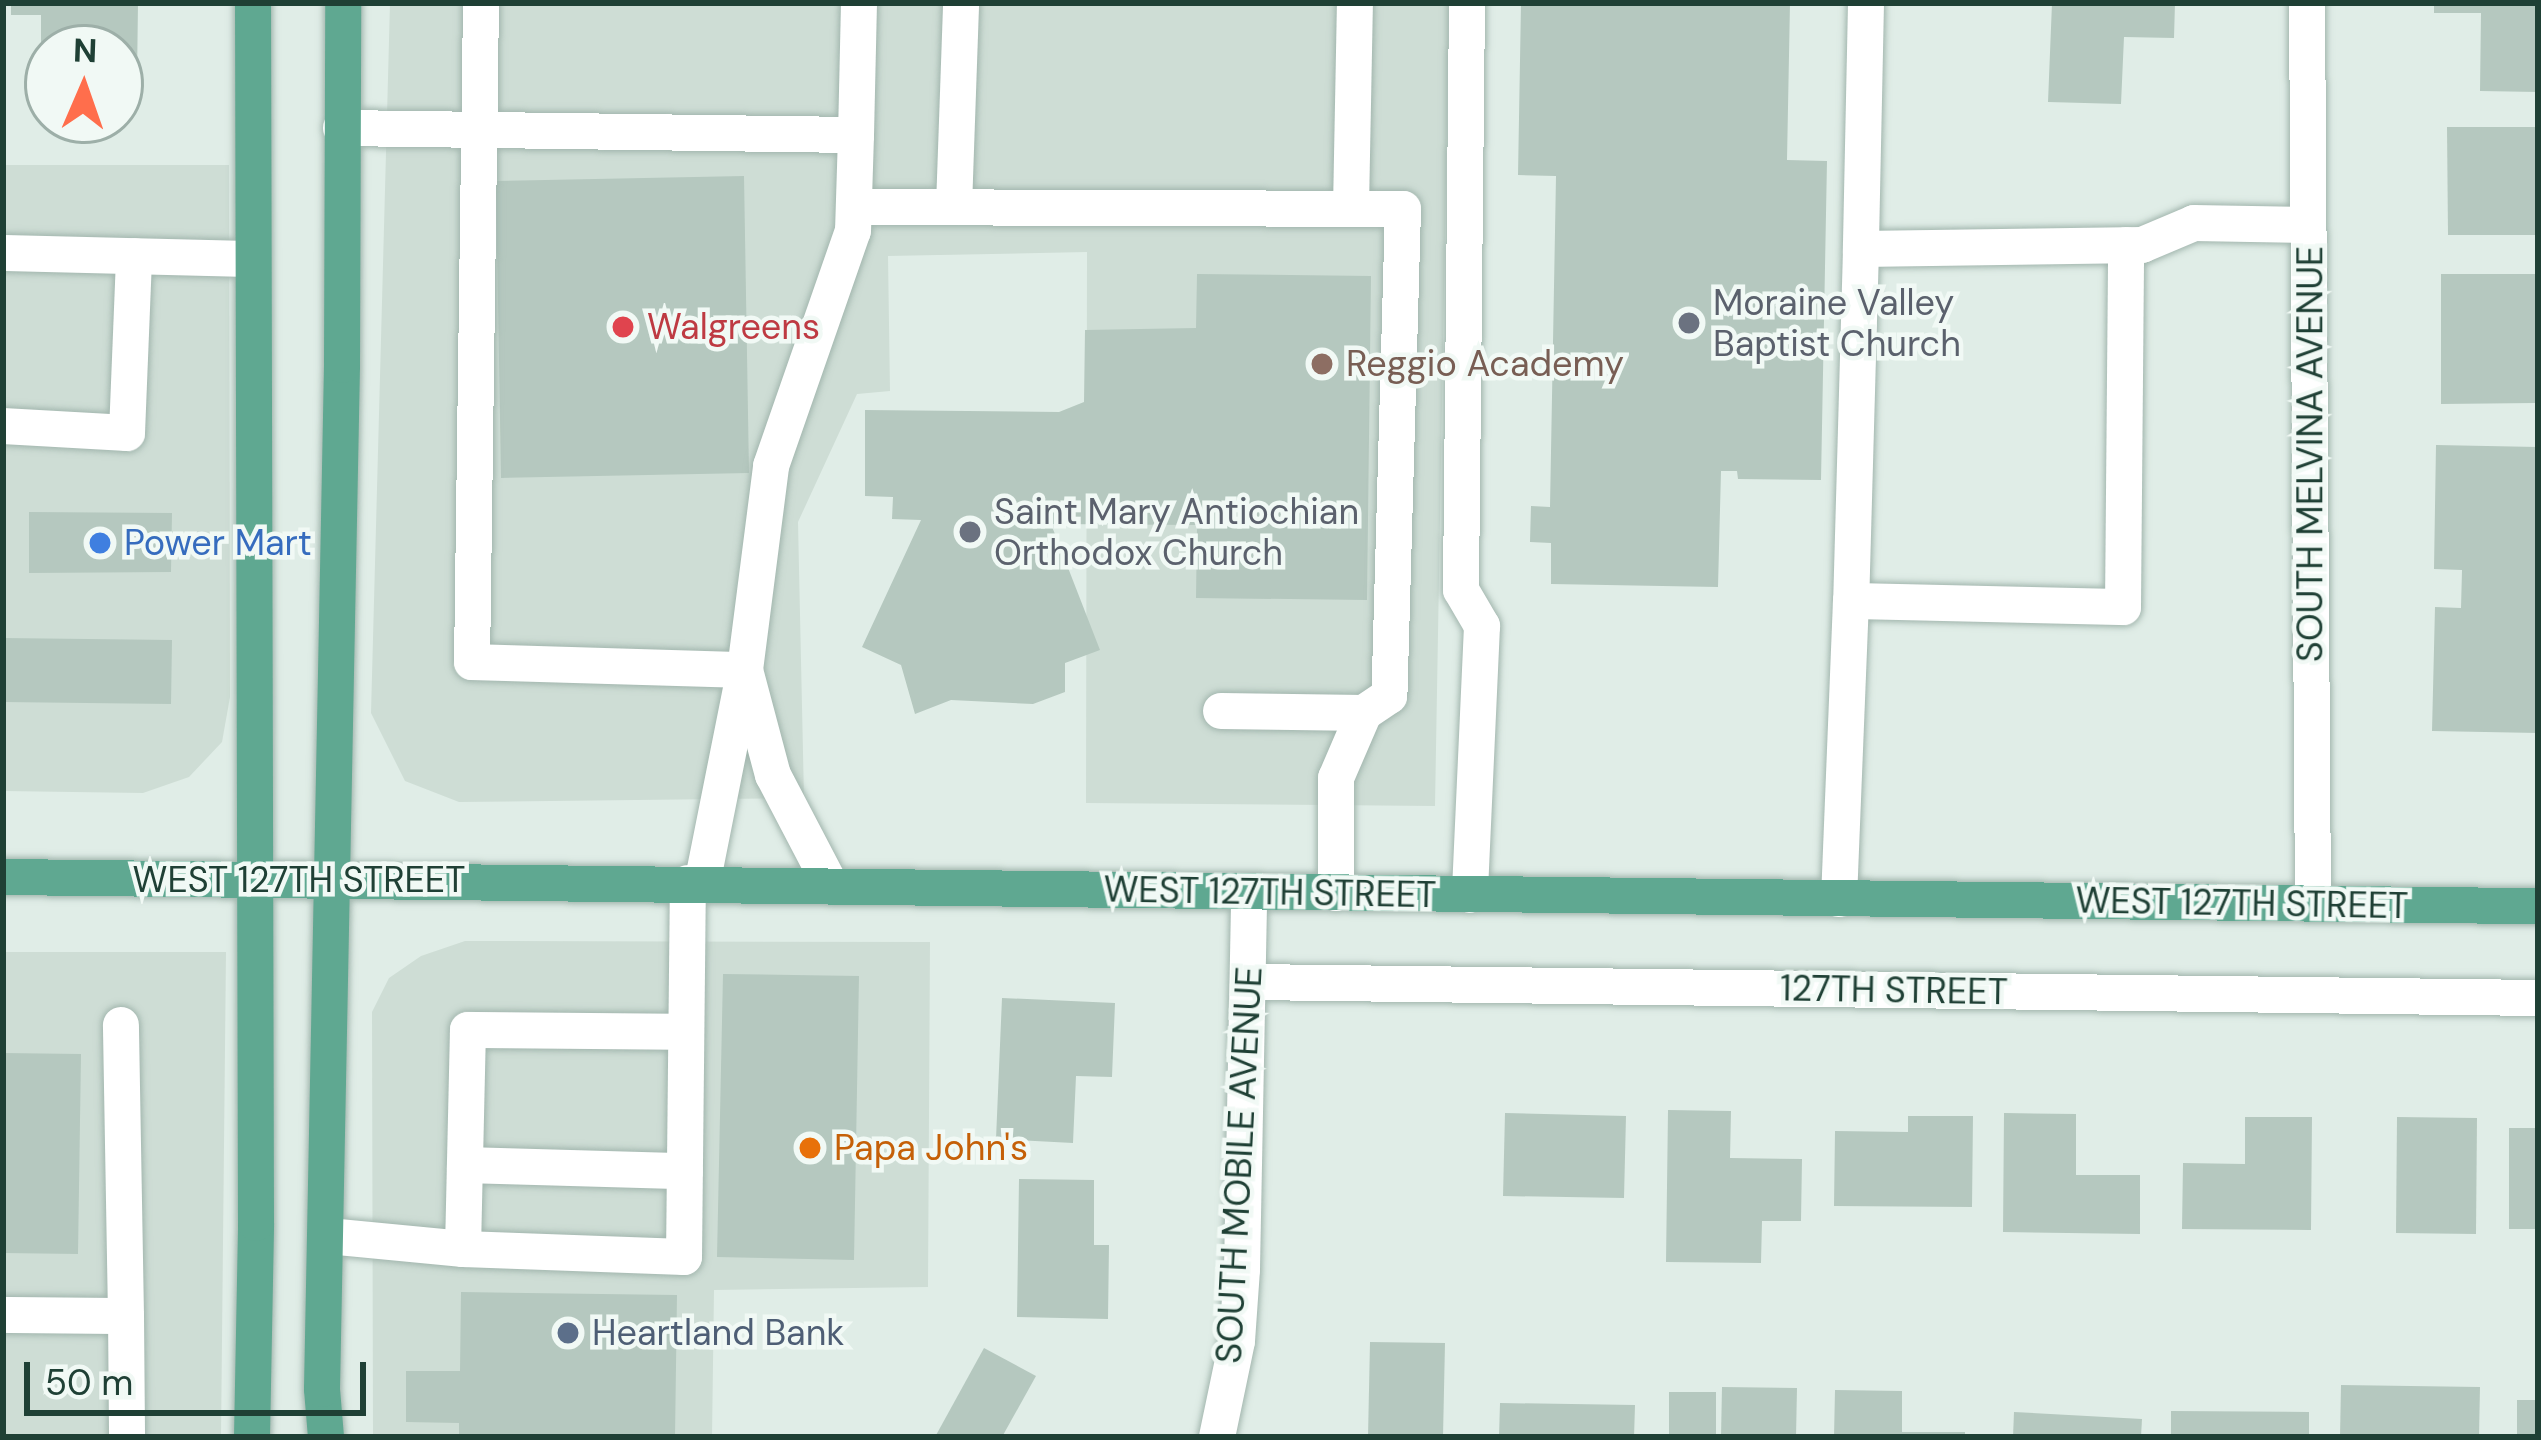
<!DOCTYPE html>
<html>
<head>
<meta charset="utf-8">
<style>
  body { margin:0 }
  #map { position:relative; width:2541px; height:1440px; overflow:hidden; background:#e0ede7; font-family:"DM Sans",sans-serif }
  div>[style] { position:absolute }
  .built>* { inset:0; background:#ceddd5 }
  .building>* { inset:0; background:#b5c8bf }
  .roads { filter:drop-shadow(0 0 3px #a2b6ae) drop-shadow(0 0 3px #a2b6ae) }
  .minor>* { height:36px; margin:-18px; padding:0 18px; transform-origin:18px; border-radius:18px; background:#fff }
  .major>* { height:36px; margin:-18px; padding:0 18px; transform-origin:18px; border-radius:18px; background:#5fa891 }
  .dots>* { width:33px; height:33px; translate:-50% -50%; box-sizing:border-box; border:6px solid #f1f9f5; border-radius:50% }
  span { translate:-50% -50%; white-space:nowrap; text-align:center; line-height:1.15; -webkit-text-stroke:9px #f1f9f5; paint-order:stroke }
  .worship-label { font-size:36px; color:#5b616d }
  .left { translate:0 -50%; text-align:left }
  .health-label { font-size:36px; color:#be3a42 }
  .education-label { font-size:36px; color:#785e54 }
  .street-label { font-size:36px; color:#1f4035 }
  .shop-label { font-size:36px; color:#366cbe }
  .food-label { font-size:36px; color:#c56008 }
  .service-label { font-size:36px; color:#4e5e75 }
  .frame { position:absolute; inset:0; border:6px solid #1f4035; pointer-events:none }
  .north { position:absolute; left:24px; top:24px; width:120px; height:120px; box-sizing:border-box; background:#f1f9f5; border:3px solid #9dafa8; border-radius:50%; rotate:2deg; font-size:33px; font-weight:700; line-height:48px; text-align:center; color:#1f4035 }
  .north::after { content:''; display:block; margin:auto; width:42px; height:54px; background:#ff6e4c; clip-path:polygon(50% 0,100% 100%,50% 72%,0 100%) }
  .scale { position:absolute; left:24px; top:1362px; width:342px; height:54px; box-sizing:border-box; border:6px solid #1f4035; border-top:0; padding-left:15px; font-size:36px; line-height:42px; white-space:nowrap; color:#1f4035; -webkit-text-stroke:9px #f1f9f5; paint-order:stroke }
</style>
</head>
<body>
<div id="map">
  <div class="built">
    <i style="clip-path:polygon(390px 3px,1449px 3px,1435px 806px,1086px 803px,1087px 252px,888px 256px,890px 391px,857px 394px,798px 522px,804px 798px,459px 802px,405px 781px,371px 713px)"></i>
    <i style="clip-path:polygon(3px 165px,229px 165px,230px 697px,222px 742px,189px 777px,143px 793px,3px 791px)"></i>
    <i style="clip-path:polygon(465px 941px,930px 942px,928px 1287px,714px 1290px,712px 1437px,373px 1437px,372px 1012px,389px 978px,421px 956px)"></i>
    <i style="clip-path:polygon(3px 952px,226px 952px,221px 1437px,3px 1437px)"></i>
  </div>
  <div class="building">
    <i style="clip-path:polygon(11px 3px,138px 3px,137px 79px,127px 79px,127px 106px,120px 106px,120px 48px,41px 48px,41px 15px,11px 15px)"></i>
    <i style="clip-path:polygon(1521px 3px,1790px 3px,1787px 160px,1827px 161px,1821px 480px,1738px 479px,1737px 471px,1721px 471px,1718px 587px,1551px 584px,1551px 543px,1530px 542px,1531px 506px,1550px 507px,1556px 176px,1518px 175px)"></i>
    <i style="clip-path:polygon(2052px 3px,2175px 3px,2174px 38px,2124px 37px,2121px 104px,2048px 102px)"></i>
    <i style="clip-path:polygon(2434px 3px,2538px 3px,2538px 92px,2480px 91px,2481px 13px,2434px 13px)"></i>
    <i style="clip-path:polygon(2447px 127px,2535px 127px,2535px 235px,2448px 235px)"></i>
    <i style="clip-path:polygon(744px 176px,749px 473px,501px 478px,496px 181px)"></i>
    <i style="clip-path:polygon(1197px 274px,1371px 276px,1367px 600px,1196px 598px,1197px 525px,1051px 524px,1100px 650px,1065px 663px,1065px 692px,1033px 704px,951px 700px,915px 714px,901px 665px,862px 647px,921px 520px,892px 519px,893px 497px,865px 496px,865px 410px,1059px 412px,1084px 402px,1085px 330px,1196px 328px)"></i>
    <i style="clip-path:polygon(2441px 274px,2538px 274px,2535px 403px,2441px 404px)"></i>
    <i style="clip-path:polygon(2436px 445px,2538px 447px,2538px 733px,2432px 731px,2435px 607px,2461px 608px,2462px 570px,2434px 569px)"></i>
    <i style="clip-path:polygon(29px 512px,172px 513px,171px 572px,29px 573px)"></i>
    <i style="clip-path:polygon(3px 638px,172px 640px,171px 704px,3px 702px)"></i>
    <i style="clip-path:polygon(723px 974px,859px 976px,854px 1260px,717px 1257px)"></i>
    <i style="clip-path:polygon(1002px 998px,1115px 1003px,1112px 1077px,1076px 1076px,1073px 1143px,996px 1139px)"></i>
    <i style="clip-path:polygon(3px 1053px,81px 1054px,78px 1254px,3px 1253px)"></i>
    <i style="clip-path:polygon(1668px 1110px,1731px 1111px,1730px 1158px,1802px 1159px,1801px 1221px,1762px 1221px,1761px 1263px,1666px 1262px)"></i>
    <i style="clip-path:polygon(1505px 1113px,1626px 1116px,1624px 1198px,1503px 1196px)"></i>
    <i style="clip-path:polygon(2004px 1113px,2076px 1114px,2076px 1175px,2140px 1175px,2140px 1234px,2003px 1232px)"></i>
    <i style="clip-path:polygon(1908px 1116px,1973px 1116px,1972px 1207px,1834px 1206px,1835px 1131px,1908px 1132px)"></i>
    <i style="clip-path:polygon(2245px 1117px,2312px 1117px,2311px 1230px,2182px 1229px,2183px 1163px,2245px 1164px)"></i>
    <i style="clip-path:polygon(2397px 1117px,2477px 1118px,2476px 1234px,2396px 1233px)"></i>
    <i style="clip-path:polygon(2509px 1128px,2538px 1128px,2538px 1229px,2509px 1229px)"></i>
    <i style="clip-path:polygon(1019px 1179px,1094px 1180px,1094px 1245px,1109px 1245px,1108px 1319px,1017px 1317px)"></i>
    <i style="clip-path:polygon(461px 1292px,677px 1295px,675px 1437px,459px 1437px,459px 1423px,406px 1422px,406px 1371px,460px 1371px)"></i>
    <i style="clip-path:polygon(1370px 1342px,1445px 1343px,1443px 1437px,1368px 1437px)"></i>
    <i style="clip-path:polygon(984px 1348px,1036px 1376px,1002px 1437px,935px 1437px)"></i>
    <i style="clip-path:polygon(2341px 1385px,2480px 1387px,2479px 1437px,2340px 1437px)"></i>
    <i style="clip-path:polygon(1722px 1387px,1797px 1388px,1796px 1437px,1721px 1437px)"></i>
    <i style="clip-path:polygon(1835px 1390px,1902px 1391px,1902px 1432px,1965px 1432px,1965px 1437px,1834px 1437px)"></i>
    <i style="clip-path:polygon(1669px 1392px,1716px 1392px,1716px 1437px,1669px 1437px)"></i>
    <i style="clip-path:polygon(2517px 1400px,2538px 1400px,2538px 1437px,2517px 1437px)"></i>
    <i style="clip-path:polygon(1500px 1403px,1635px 1405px,1634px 1437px,1499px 1437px)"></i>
    <i style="clip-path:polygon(2171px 1411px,2309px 1412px,2309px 1437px,2171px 1437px)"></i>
    <i style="clip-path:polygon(2014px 1412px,2142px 1419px,2141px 1437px,2013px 1437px)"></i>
  </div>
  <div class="roads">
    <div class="minor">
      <i style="left:481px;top:3px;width:659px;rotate:90.78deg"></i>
      <i style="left:472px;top:662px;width:273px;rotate:1.7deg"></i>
      <i style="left:745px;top:670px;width:206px;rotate:-82.7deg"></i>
      <i style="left:771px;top:466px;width:249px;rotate:-70.8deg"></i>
      <i style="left:853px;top:231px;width:96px;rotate:-88.2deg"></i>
      <i style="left:1467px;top:3px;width:587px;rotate:90.59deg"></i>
      <i style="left:1461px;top:590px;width:42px;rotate:59.7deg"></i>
      <i style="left:1482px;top:626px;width:269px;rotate:92.6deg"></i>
      <i style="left:1866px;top:3px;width:246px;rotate:91.2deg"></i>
      <i style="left:1861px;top:249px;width:281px;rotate:-0.8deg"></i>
      <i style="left:2142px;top:245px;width:56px;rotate:-22.9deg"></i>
      <i style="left:2194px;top:223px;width:114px;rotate:1deg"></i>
      <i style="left:2307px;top:3px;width:901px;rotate:89.62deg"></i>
      <i style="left:341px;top:128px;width:515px;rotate:0.78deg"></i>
      <i style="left:856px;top:135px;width:132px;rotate:-88.7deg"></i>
      <i style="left:854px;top:207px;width:549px;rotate:0.21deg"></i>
      <i style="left:1403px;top:209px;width:487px;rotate:91.6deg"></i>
      <i style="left:1389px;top:696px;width:30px;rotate:146deg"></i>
      <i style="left:1364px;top:713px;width:143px;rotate:-179.2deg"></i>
      <i style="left:954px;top:207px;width:204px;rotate:-88deg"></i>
      <i style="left:1351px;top:208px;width:205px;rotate:-88.9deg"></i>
      <i style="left:1861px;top:249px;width:352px;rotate:91.6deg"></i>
      <i style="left:1851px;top:601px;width:272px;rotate:1.3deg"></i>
      <i style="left:2123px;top:607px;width:362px;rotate:-89.5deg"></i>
      <i style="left:3px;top:253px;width:248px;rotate:1.4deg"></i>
      <i style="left:3px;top:426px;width:124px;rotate:3.2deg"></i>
      <i style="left:127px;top:433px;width:177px;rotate:-87.7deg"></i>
      <i style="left:745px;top:670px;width:109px;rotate:75.1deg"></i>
      <i style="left:773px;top:775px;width:125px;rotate:62.4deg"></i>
      <i style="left:702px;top:884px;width:209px;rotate:-78.7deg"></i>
      <i style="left:1336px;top:893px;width:115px;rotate:-90deg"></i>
      <i style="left:1336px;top:778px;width:71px;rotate:-66.7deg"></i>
      <i style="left:1839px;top:899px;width:298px;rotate:-87.7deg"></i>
      <i style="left:1249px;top:982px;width:1289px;rotate:0.71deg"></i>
      <i style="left:465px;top:1165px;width:220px;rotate:1.6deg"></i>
      <i style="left:328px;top:1236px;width:136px;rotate:5.5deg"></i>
      <i style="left:463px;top:1249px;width:221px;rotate:2.1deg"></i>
      <i style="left:684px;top:1257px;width:374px;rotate:-89.4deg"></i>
      <i style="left:463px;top:1249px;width:219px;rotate:-88.7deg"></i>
      <i style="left:468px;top:1030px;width:218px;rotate:0.5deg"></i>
      <i style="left:3px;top:1315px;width:123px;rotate:0.5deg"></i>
      <i style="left:126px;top:1316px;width:291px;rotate:-91deg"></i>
      <i style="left:126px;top:1316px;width:121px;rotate:89.5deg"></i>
      <i style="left:1217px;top:1437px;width:98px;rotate:-78.2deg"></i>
      <i style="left:1237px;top:1341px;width:72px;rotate:-86deg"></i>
      <i style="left:1242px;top:1269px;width:377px;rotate:-88.9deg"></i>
    </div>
    <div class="major">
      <i style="left:3px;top:877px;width:2535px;rotate:0.66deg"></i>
      <i style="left:252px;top:1437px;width:214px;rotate:-88.9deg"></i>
      <i style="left:256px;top:1223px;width:1220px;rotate:-90.14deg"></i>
      <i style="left:326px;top:1437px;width:48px;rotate:-94.8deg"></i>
      <i style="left:322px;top:1389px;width:1024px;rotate:-88.88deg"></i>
      <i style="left:342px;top:365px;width:362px;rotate:-89.8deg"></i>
    </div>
  </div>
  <div class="dots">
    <i style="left:1689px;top:323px;background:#6b7280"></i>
    <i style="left:623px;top:327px;background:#e0444e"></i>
    <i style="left:1322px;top:364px;background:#8d6e63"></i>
    <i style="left:970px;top:532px;background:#6b7280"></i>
    <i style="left:100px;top:543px;background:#3f7fe0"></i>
    <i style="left:810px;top:1148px;background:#e8710a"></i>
    <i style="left:568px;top:1333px;background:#5c6f8a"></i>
  </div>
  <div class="worship-label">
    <span class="left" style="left:1713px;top:323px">Moraine Valley<br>Baptist Church</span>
    <span class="left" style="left:994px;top:532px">Saint Mary Antiochian<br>Orthodox Church</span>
  </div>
  <div class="health-label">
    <span class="left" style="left:647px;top:327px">Walgreens</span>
  </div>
  <div class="education-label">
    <span class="left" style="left:1346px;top:364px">Reggio Academy</span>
  </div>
  <div class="street-label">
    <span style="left:2310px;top:454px;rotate:-90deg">SOUTH MELVINA AVENUE</span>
    <span style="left:299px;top:880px">WEST 127TH STREET</span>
    <span style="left:1270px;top:892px;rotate:1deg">WEST 127TH STREET</span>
    <span style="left:2242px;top:903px;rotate:1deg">WEST 127TH STREET</span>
    <span style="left:1894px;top:990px;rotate:1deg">127TH STREET</span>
    <span style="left:1239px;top:1165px;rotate:-87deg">SOUTH MOBILE AVENUE</span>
  </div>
  <div class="shop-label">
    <span class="left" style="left:124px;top:543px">Power Mart</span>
  </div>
  <div class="food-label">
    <span class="left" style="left:834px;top:1148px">Papa John's</span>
  </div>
  <div class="service-label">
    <span class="left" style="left:592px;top:1333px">Heartland Bank</span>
  </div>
  <div class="frame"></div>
  <div class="north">N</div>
  <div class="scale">50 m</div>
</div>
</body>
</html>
